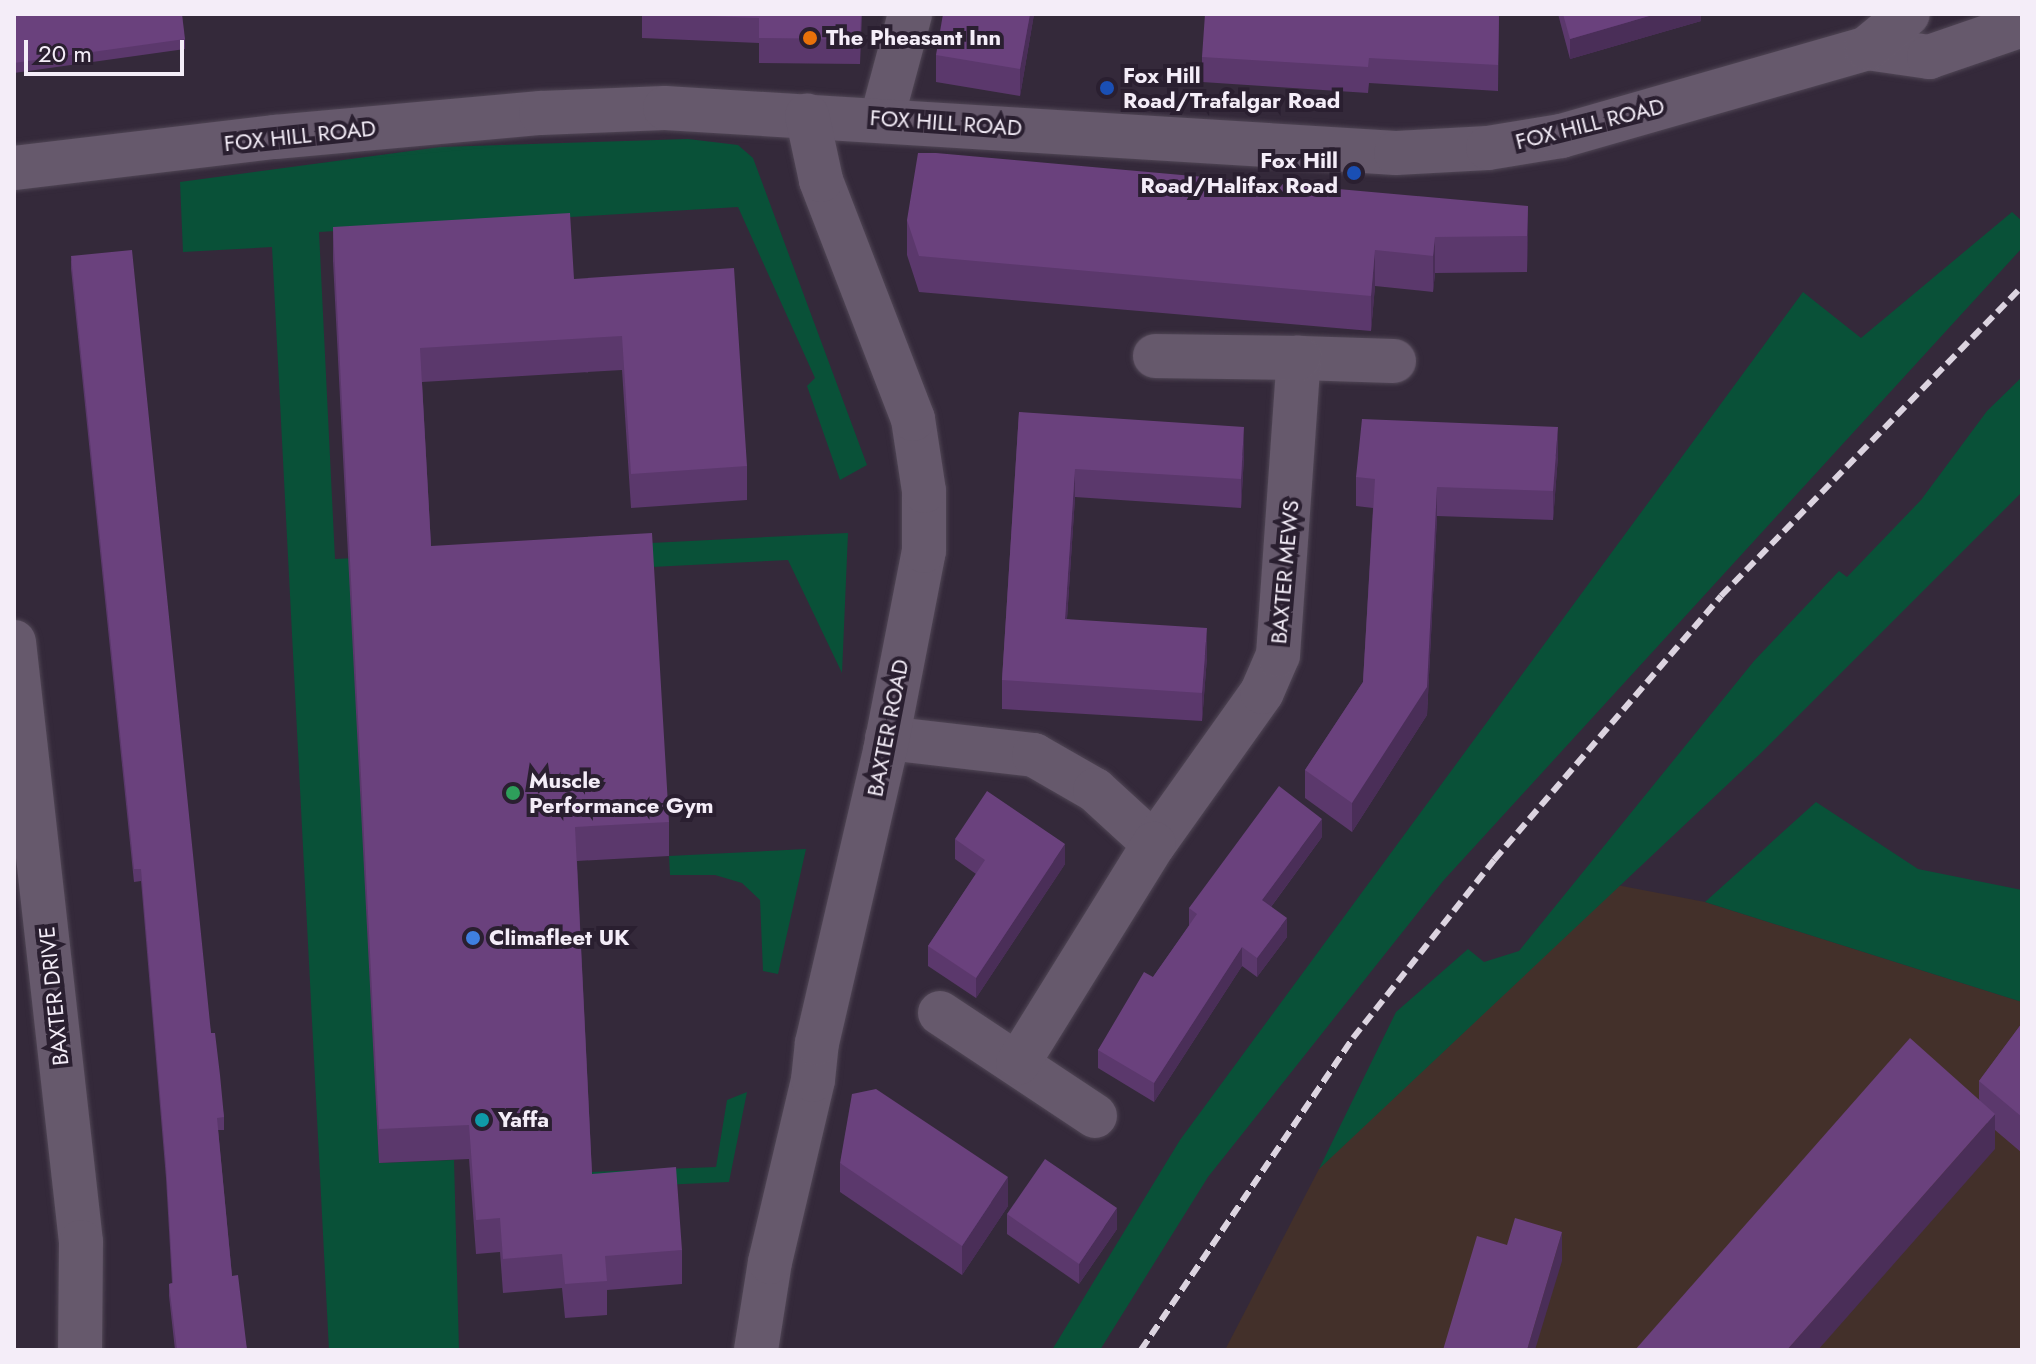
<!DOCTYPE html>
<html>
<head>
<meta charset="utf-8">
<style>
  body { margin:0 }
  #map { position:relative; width:2036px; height:1364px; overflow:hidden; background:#34293a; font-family:Jost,sans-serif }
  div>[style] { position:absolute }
  .industrial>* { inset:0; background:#43302a }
  .green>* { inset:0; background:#095138 }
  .roads { filter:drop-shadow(0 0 2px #504655) drop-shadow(0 0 2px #504655) }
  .minor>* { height:44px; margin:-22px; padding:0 22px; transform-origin:22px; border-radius:22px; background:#66596c }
  .rail>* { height:6px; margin-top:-3px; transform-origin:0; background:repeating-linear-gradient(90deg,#dcd4e0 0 12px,transparent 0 18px) }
  .wall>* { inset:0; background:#5b386c }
  .shaded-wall>* { inset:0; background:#4a2e58 }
  .building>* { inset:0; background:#6a417d }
  .dots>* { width:22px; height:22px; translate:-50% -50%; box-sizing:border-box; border:4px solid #2a1f30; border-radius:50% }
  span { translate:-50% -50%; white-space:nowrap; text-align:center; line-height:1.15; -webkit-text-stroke:8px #2a1f30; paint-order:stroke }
  .poi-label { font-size:22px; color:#f4edf8; font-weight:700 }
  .left { translate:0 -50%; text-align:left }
  .right { translate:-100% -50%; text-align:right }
  .street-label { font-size:22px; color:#f4edf8 }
  .frame { position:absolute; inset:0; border:16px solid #f4edf8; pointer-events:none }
  .scale { position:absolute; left:24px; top:40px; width:160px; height:36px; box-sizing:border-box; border:4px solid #f4edf8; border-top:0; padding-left:10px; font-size:24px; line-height:28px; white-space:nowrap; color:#f4edf8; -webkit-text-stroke:6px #2a1f30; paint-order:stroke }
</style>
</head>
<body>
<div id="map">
  <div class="industrial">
    <i style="clip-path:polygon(1596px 881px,1705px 902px,2022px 1002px,2022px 1350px,1225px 1350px,1319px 1169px)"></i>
  </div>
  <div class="green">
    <i style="clip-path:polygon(688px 139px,738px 145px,753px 158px,867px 465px,840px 480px,807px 386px,815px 378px,738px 207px,319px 232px,335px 559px,848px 533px,842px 673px,788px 560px,652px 567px,358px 729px,379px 1163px,454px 1160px,459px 1350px,329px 1350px,272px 247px,183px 252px,180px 182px,440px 147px)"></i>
    <i style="clip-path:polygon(2012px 212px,2022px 221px,2022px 248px,1443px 881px,1208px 1177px,1100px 1350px,1052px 1350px,1180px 1140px,1803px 292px,1861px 338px)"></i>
    <i style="clip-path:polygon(2022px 377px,2022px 492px,1762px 752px,1319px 1169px,1396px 1012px,1468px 949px,1484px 962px,1519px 951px,1754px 661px,1839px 571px,1847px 577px,1921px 500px,1987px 411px)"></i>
    <i style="clip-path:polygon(1816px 802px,1918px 869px,2022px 890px,2022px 1002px,1705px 902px)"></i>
    <i style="clip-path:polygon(806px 849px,778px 974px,763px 971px,760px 900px,742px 883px,715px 875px,670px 875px,669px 856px)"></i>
    <i style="clip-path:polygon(747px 1092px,729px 1182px,592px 1188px,591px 1172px,716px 1167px,727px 1100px)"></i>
  </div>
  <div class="roads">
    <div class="minor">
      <i style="left:1867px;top:48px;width:63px;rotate:8.3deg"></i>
      <i style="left:1929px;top:57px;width:98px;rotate:-19deg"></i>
      <i style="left:882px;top:118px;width:108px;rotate:-74.9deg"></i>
      <i style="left:14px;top:168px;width:263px;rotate:-6.8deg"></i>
      <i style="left:275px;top:137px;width:267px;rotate:-5.2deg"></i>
      <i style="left:541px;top:113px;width:124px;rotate:-2.3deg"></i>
      <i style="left:665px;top:108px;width:732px;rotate:3.52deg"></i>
      <i style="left:1396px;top:153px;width:92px;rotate:-3.1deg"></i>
      <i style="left:1488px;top:148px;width:74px;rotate:-9.3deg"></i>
      <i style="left:1561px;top:136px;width:318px;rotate:-16deg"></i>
      <i style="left:1867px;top:48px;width:53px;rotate:-39.7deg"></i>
      <i style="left:1299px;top:358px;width:95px;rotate:1.8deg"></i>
      <i style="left:14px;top:642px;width:604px;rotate:83.63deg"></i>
      <i style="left:81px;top:1242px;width:108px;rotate:90.5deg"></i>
      <i style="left:887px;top:738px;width:148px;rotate:6.6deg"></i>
      <i style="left:1034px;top:755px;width:70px;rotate:29.8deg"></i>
      <i style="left:1095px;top:790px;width:80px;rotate:42.5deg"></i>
      <i style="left:1154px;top:844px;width:186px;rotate:-54.6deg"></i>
      <i style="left:1262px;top:692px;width:40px;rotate:-66.6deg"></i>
      <i style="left:1278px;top:655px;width:298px;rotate:-86deg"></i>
      <i style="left:1299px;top:358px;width:144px;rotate:-179.2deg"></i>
      <i style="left:940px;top:1013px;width:186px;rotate:33.6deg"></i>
      <i style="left:1018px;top:1063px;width:258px;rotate:-58.2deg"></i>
      <i style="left:756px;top:1350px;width:89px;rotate:-81deg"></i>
      <i style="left:770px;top:1262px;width:187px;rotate:-76.7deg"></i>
      <i style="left:813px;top:1080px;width:37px;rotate:-84deg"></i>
      <i style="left:817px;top:1043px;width:300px;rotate:-76.9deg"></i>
      <i style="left:885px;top:751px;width:204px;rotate:-79deg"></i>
      <i style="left:924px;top:551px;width:60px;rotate:-90deg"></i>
      <i style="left:924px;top:491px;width:73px;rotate:-98.7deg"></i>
      <i style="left:913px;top:419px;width:256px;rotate:-111.1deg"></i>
      <i style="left:821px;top:180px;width:66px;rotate:-102.2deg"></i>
    </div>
  </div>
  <div class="rail">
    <i style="left:1141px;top:1350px;width:377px;rotate:-55.8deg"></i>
    <i style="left:1353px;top:1038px;width:227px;rotate:-51.6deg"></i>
    <i style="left:1494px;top:860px;width:348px;rotate:-49.3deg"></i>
    <i style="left:1721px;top:596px;width:432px;rotate:-45.8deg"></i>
  </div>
  <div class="wall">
    <i style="clip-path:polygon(14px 14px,185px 39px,185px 49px,14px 73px)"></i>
    <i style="clip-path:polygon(642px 14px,862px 14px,860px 64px,759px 63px,759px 43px,642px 38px)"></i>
    <i style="clip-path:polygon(1034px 14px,1020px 96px,936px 82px,936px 55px)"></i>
    <i style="clip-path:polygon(1499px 14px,1498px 91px,1369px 83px,1368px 93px,1202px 82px,1202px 57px)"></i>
    <i style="clip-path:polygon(1558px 14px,1701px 14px,1701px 21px,1570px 59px)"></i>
    <i style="clip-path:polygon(1528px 206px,1527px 272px,1435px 273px,1433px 292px,1375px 286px,1371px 331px,919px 292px,907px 255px,907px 220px)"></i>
    <i style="clip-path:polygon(333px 227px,574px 279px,747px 466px,747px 500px,631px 508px,622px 370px,422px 382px,431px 546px,669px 822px,669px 856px,577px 861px,592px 1174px,682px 1250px,682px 1284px,607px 1290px,607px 1315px,565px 1318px,562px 1288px,503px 1293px,500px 1252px,476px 1254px,469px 1159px,379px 1163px,333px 261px)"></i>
    <i style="clip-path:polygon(71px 256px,211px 1033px,224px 1117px,224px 1130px,218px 1130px,232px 1276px,247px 1350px,175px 1350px,169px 1296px,169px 1284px,172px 1283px,166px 1178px,141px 881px,134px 882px,71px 269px)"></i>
    <i style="clip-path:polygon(1019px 412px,1244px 456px,1241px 508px,1075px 497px,1067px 619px,1207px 657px,1202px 721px,1002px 709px,1002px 680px)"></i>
    <i style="clip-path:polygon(1558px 456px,1553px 520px,1437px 516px,1427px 715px,1352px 832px,1305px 798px,1305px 770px,1363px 682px,1373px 508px,1356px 506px,1356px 477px)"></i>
    <i style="clip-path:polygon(1322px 837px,1271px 907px,1287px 937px,1257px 977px,1242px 966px,1154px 1102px,1098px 1068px,1098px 1050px,1153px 977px,1189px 926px,1189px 908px)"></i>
    <i style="clip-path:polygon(955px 839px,1065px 864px,976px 998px,928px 966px,928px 946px,976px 874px,955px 859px)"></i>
    <i style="clip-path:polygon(2022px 1023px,2022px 1153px,1995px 1130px,1995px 1149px,1979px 1099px,1979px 1081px)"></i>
    <i style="clip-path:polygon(840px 1163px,1008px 1206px,962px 1275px,840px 1192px)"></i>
    <i style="clip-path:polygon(1007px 1214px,1117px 1229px,1079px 1284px,1007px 1234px)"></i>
  </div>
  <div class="shaded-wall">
    <i style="clip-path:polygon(1030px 14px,1034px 14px,1020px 96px,1020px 69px)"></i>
    <i style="clip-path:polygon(1656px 14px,1701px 14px,1701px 21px,1570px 59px,1570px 39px)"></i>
    <i style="clip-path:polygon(1528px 206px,1528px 242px,1527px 272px,1527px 236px)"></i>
    <i style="clip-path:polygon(1435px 237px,1435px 273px,1433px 292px,1433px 256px)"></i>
    <i style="clip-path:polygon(1375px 250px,1375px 286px,1371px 331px,1371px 296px)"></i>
    <i style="clip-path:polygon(1244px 427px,1244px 456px,1241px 508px,1241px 479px)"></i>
    <i style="clip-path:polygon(1558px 427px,1558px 456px,1553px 520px,1553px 491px)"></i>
    <i style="clip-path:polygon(1075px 469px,1075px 497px,1065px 648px,1065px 619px)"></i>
    <i style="clip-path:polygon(1437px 487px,1437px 516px,1427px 715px,1352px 832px,1352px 803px)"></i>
    <i style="clip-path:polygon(1207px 628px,1207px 657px,1202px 721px,1202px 693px)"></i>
    <i style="clip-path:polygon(1322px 819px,1322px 837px,1262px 919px,1262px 900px)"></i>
    <i style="clip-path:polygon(1065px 844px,1065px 864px,976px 998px,976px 978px)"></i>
    <i style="clip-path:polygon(1287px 918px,1287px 937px,1257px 977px,1257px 958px)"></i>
    <i style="clip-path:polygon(1242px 947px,1242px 966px,1154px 1102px,1154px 1083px)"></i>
    <i style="clip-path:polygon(1995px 1114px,1995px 1149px,1818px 1350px,1787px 1350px)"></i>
    <i style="clip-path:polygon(1008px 1177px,1008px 1206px,962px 1275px,962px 1246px)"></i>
    <i style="clip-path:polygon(1117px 1208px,1117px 1229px,1079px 1284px,1079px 1264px)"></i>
    <i style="clip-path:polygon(1562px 1232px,1562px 1261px,1535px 1350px,1527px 1350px)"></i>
  </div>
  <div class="building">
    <i style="clip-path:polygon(14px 14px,182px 14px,185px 39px,14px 63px)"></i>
    <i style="clip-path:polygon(657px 14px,861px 14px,860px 39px,759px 38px,759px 18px)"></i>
    <i style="clip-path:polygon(943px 14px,1030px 14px,1020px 69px,936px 55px)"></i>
    <i style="clip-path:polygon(1205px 14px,1499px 14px,1498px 65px,1369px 58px,1368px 67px,1202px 57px)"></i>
    <i style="clip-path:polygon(1563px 14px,1656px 14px,1570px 39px)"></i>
    <i style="clip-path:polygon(918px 153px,936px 153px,1528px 206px,1527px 236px,1435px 237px,1433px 256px,1375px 250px,1371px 296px,919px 256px,907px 220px)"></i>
    <i style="clip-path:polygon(570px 213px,574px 279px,734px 268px,747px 466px,631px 474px,622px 336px,420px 348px,431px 546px,652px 533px,669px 822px,575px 827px,592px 1174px,676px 1167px,682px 1250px,605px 1256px,607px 1281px,565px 1284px,562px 1254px,503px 1259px,500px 1218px,476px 1220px,469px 1125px,379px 1129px,333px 227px)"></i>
    <i style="clip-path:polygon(132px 250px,211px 1033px,215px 1033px,220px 1075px,224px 1117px,217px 1118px,232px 1276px,238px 1275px,247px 1350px,177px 1350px,169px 1284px,173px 1283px,166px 1165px,141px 869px,134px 869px,71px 256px)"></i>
    <i style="clip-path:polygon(1019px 412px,1244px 427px,1241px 479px,1075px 469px,1065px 619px,1207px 628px,1202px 693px,1002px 680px)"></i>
    <i style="clip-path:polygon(1362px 419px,1558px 427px,1553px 491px,1437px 487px,1427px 687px,1352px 803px,1305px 770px,1363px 682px,1375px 479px,1356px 477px)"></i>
    <i style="clip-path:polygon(1279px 786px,1322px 819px,1262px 900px,1287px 918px,1257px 958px,1242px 947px,1154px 1083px,1098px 1050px,1144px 972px,1153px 977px,1197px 914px,1189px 908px)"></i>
    <i style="clip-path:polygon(987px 791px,1065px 844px,976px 978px,928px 946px,985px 860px,955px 839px)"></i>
    <i style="clip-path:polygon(2022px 1023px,2022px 1117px,1979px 1081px)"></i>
    <i style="clip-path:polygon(1910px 1038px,1995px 1114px,1787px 1350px,1635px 1350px)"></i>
    <i style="clip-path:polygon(876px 1089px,1008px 1177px,962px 1246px,840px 1163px,852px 1094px)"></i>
    <i style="clip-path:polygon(1045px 1159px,1117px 1208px,1079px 1264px,1007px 1214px)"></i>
    <i style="clip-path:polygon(1515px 1218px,1562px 1232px,1527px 1350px,1443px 1350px,1477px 1236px,1507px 1245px)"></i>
  </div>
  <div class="dots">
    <i style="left:810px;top:38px;background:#e8710a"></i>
    <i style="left:1107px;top:88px;background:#1a4fb4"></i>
    <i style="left:1354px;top:173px;background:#1a4fb4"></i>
    <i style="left:513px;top:793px;background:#2e9e5b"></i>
    <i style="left:473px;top:938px;background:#3f7fe0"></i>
    <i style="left:482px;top:1120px;background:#0f9aa8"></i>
  </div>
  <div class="poi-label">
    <span class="left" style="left:826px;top:38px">The Pheasant Inn</span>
    <span class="left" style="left:1123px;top:88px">Fox Hill<br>Road/Trafalgar Road</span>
    <span class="right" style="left:1338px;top:173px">Fox Hill<br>Road/Halifax Road</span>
    <span class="left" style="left:529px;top:793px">Muscle<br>Performance Gym</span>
    <span class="left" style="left:489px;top:938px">Climafleet UK</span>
    <span class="left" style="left:498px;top:1120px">Yaffa</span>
  </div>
  <div class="street-label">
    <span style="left:946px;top:123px;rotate:4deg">FOX HILL ROAD</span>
    <span style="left:1590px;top:124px;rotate:-14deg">FOX HILL ROAD</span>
    <span style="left:300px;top:136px;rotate:-6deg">FOX HILL ROAD</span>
    <span style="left:1285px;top:572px;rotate:-85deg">BAXTER MEWS</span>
    <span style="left:888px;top:728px;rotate:-79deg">BAXTER ROAD</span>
    <span style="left:54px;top:996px;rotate:-96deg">BAXTER DRIVE</span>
  </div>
  <div class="frame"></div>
  <div class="scale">20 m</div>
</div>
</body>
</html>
